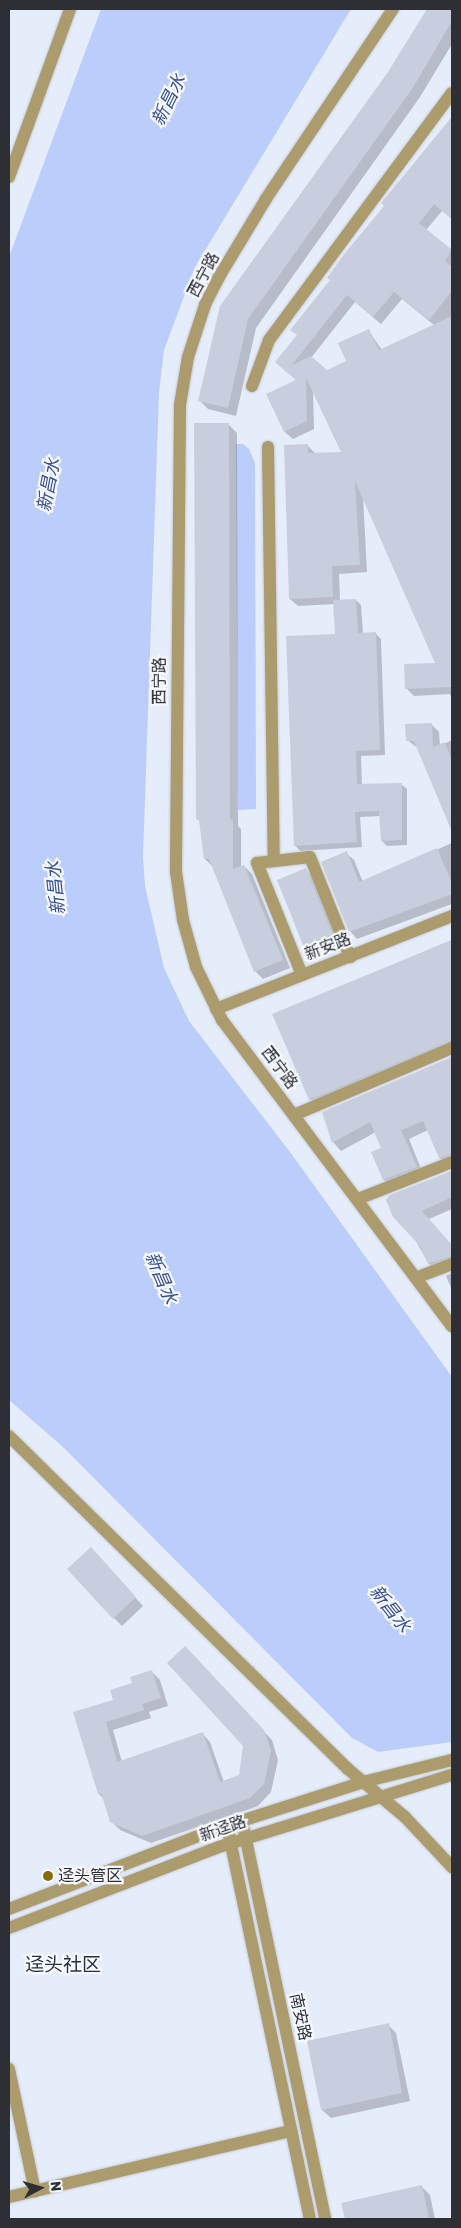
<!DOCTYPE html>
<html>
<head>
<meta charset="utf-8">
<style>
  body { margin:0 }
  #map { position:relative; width:461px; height:2228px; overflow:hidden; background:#e5ecfa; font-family:Rubik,"Noto Sans SC",sans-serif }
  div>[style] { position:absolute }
  .water>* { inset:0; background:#bacdfb }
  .shadow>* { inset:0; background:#0003 }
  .building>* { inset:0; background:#c8cedd }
  .roads { filter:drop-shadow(0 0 1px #c4cad6) drop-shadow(0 0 1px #c4cad6) }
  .minor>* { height:12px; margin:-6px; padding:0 6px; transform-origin:6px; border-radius:6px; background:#ac9b6d }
  .dots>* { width:14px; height:14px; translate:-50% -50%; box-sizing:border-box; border:2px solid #f6f9ff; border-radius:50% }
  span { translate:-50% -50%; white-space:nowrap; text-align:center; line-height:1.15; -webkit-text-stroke:4.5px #f6f9ff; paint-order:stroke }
  .street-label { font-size:16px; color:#2d2f34 }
  .poi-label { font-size:16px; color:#2d2f34 }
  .left { translate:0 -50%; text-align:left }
  .water-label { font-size:18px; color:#384f93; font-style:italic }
  .quarter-label { font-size:19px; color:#2c303c }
  .frame { position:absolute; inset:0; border:10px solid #2d2f34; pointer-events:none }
  .north { position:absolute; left:15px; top:2163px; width:50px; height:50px; -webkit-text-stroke:4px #f6f9ff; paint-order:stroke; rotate:84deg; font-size:14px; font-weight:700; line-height:20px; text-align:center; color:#2d2f34 }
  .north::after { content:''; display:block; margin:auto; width:18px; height:22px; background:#2d2f34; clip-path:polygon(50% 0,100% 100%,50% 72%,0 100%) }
</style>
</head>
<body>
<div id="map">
  <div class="water">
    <i style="clip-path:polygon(101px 9px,351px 9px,195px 267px,164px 350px,159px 392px,143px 857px,145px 886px,164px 968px,189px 1021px,290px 1152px,452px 1377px,452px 1742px,378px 1752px,352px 1738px,63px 1447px,9px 1400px,9px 257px)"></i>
    <i style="clip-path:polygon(236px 444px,243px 444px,249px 449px,255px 463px,256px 809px,238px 810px)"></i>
  </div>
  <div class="shadow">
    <i style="clip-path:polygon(428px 9px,452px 9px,452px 44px,420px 97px,256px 328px,236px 416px,208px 409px,200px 401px)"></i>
    <i style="clip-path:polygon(evenodd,452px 117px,452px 219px,442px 211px,426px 230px,452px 251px,452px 700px,450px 694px,414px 696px,406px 688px,437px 664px,363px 496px,367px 572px,339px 574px,340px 601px,356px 600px,361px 605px,363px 634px,375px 633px,381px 639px,385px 755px,361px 756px,362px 786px,401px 784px,407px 789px,407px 845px,387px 846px,382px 841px,381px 816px,360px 817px,362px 847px,300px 851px,295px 845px,337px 635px,335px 604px,298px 606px,290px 599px,307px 445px,315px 453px,343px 453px,313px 390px,314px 429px,293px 439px,285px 432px,268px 394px,297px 380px,284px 370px,298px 336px,331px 280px,386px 206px,382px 203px,452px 117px,402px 299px,434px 325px,382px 350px,368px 330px,348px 361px,327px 371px,311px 358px,355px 302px,381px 324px,402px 299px)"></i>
    <i style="clip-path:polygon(228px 424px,237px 433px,238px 826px,241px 829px,241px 867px,244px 866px,252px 874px,290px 968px,263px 979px,255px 971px,213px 867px,205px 859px,201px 822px,197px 819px)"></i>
    <i style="clip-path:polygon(432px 725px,439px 732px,440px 746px,452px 740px,452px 829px,418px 748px,407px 740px)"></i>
    <i style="clip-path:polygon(452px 843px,452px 904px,357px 939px,350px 931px,346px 853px,354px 860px,363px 882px)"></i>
    <i style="clip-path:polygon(305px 870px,314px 878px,341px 946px,315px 957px,306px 949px)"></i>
    <i style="clip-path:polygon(452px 940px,452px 1051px,318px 1108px,310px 1099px,274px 1015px)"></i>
    <i style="clip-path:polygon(452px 1058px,452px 1165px,448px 1166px,440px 1158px,428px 1130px,409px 1139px,424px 1176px,393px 1188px,384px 1180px,373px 1152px,382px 1148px,376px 1132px,341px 1151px,333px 1142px,324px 1112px)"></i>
    <i style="clip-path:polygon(452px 1172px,452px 1209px,429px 1219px,452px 1246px,452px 1267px,438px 1272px,429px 1264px,390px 1196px)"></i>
    <i style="clip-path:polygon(452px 1273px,452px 1290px,446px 1276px)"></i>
    <i style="clip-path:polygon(99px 1557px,143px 1606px,122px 1626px,114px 1618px)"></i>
    <i style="clip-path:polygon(193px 1655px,272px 1740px,278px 1760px,271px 1792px,258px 1806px,151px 1843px,120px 1830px,112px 1822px,104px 1799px,99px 1794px,75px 1713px,114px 1701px,152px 1672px,160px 1680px,168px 1706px,149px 1712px,151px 1718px,113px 1730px,122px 1762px,202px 1733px,210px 1742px,224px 1782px,240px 1776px,244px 1746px)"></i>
    <i style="clip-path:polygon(388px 2025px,396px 2033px,410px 2101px,331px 2118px,322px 2110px,309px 2042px)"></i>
    <i style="clip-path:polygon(422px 2187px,430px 2195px,435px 2219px,346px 2219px,343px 2204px)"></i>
  </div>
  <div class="building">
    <i style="clip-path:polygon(427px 9px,452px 9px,452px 21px,412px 89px,248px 319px,228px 408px,198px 401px,220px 306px,388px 72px)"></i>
    <i style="clip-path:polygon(452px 117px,452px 219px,434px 204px,419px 223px,452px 250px,445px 261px,452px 267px,452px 291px,429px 320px,394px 292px,373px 317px,347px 295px,292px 365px,311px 356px,327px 370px,346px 361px,338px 343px,369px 329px,379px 350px,452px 316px,452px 687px,405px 689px,404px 664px,435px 663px,355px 481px,360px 565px,332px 566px,333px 597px,289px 599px,284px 445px,308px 444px,308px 453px,341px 452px,306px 378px,307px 421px,284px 432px,266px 394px,296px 380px,275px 362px,297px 335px,290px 330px,330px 280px,327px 278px,345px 253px,384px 206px,381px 203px)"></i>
    <i style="clip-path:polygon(194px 423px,229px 423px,230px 819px,233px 820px,233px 869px,244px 865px,283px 960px,254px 972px,209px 859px,204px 859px,199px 820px,196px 819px)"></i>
    <i style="clip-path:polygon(356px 599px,358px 633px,376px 632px,380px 750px,356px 751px,357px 784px,402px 783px,402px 840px,381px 841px,379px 811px,355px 812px,357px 842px,294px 846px,286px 636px,335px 634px,333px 600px)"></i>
    <i style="clip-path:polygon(432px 723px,433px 747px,445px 742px,452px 760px,452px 832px,414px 741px,406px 741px,405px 724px)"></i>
    <i style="clip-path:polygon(437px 848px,452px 883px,452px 894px,349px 932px,321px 862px,347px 851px,359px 882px)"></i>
    <i style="clip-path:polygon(306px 868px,334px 938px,305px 950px,277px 880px)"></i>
    <i style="clip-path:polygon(452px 940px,452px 1040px,309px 1100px,272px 1014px)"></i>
    <i style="clip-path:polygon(452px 1057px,452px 1154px,439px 1158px,423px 1121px,401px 1130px,417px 1167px,383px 1180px,371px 1152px,381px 1148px,370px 1122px,332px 1143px,322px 1112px)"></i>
    <i style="clip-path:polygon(452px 1171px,452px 1197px,422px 1211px,452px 1245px,452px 1256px,428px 1264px,420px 1246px,393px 1217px,386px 1200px,390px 1195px)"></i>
    <i style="clip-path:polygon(91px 1547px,136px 1597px,113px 1619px,67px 1569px)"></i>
    <i style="clip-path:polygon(185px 1646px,264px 1730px,271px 1751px,264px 1784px,250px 1798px,142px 1836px,110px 1822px,101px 1793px,98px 1794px,73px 1712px,113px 1700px,110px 1690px,132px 1683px,130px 1677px,152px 1670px,161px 1698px,142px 1704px,144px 1710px,106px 1722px,117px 1762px,203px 1732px,220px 1782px,239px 1775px,243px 1746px,167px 1663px)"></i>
    <i style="clip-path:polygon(389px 2023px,402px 2093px,321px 2110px,307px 2041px)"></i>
    <i style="clip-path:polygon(422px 2185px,429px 2219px,345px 2219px,341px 2203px)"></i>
  </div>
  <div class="roads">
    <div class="minor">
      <i style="left:393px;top:9px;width:229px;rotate:123.8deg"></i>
      <i style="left:266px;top:199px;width:91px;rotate:121.1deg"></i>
      <i style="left:219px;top:277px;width:31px;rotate:117deg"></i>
      <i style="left:205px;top:305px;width:55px;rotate:108.1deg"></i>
      <i style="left:188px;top:357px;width:49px;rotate:99.5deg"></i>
      <i style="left:180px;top:405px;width:467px;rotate:90.5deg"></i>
      <i style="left:176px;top:872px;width:49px;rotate:81.7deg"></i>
      <i style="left:183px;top:920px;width:49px;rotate:74.5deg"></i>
      <i style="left:196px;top:967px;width:59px;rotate:63.9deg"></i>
      <i style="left:222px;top:1020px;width:383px;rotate:53.1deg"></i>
      <i style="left:9px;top:177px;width:179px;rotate:-70deg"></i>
      <i style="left:252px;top:386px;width:49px;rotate:-69.7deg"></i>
      <i style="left:269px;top:340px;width:307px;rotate:-53.5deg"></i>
      <i style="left:268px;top:447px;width:414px;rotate:89.2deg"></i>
      <i style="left:302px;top:975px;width:121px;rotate:-111.9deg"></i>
      <i style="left:257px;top:863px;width:53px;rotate:-6.5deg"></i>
      <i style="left:310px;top:857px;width:108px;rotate:68.2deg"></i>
      <i style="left:216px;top:1009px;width:254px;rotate:-21.5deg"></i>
      <i style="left:294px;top:1115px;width:172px;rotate:-23deg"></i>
      <i style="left:358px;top:1199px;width:101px;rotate:-21.5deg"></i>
      <i style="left:418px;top:1277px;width:36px;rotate:-21deg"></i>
      <i style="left:9px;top:1436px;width:475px;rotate:44.5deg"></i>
      <i style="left:348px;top:1769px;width:75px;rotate:40.1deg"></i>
      <i style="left:405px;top:1817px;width:69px;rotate:46.8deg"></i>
      <i style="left:244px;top:1830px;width:397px;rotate:78.2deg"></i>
      <i style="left:229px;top:1835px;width:392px;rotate:78.1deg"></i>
      <i style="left:9px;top:1909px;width:222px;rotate:-21.1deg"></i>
      <i style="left:216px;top:1829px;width:154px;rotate:-17.7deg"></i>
      <i style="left:363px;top:1782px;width:92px;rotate:-13.9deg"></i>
      <i style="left:9px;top:1928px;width:228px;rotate:-21.1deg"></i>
      <i style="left:222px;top:1846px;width:241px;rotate:-17.2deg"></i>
      <i style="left:9px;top:2069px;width:125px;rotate:78deg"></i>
      <i style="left:9px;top:2197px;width:290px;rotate:-13.2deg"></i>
    </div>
  </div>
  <div class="dots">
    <i style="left:48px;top:1876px;background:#886b09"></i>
  </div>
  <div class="street-label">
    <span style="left:204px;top:275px;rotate:-62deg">西宁路</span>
    <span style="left:160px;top:681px;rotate:-90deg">西宁路</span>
    <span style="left:328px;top:947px;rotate:-21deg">新安路</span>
    <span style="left:279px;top:1068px;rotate:53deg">西宁路</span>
    <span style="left:223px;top:1829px;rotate:-19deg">新迳路</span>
    <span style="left:300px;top:2017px;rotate:78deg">南安路</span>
  </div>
  <div class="poi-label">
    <span class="left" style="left:58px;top:1876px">迳头管区</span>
  </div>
  <div class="water-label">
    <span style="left:169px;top:100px;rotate:-64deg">新昌水</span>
    <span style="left:49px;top:485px;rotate:-79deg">新昌水</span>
    <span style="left:56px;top:888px;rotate:-96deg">新昌水</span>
    <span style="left:161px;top:1278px;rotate:67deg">新昌水</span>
    <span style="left:390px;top:1609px;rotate:52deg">新昌水</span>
  </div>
  <div class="quarter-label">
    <span style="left:63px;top:1965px">迳头社区</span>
  </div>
  <div class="frame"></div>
  <div class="north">N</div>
</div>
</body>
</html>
